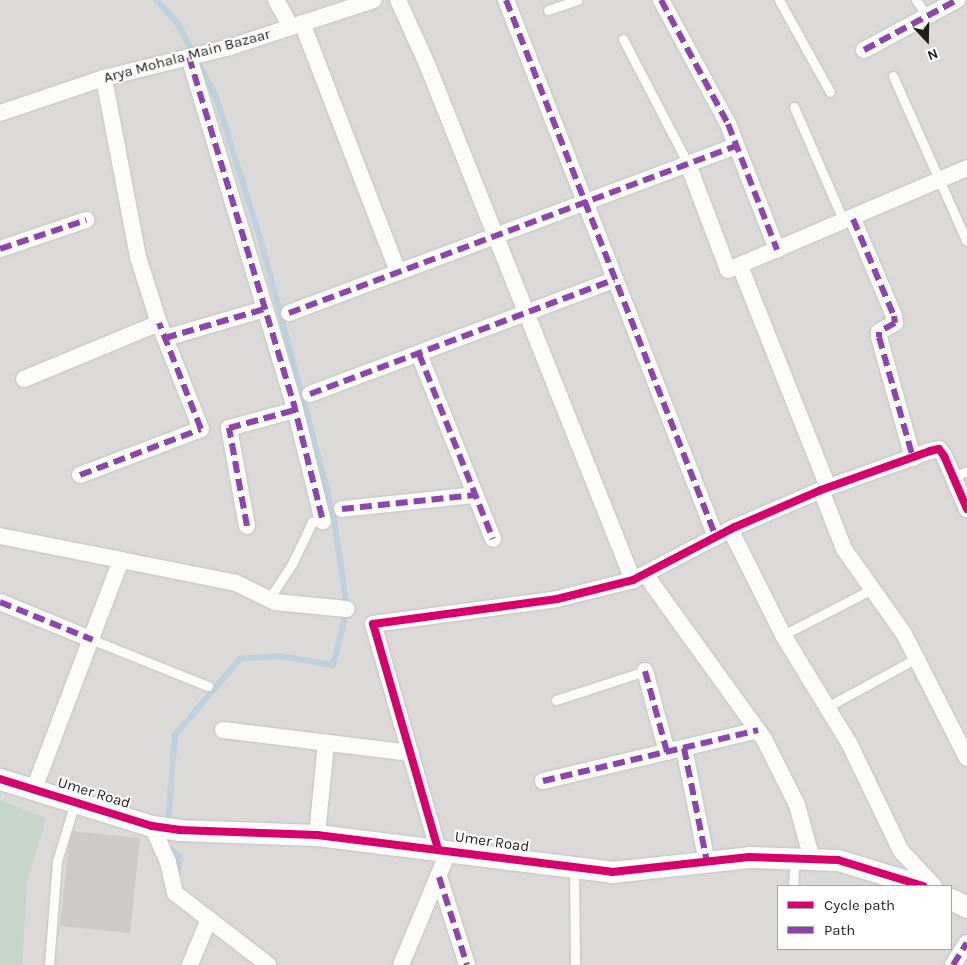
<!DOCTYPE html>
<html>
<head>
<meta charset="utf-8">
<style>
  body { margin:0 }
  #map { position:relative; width:967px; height:965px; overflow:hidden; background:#ecebe7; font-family:Karla,sans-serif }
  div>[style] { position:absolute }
  .residential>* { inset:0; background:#dbdad8 }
  .cemetery>* { inset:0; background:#c7d6c9 }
  .stream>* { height:6px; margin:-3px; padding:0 3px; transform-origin:3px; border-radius:3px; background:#bed1dc }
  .building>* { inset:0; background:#cdcbc8 }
  .roads { filter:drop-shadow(0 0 1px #c3c3c1) drop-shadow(0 0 1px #c3c3c1) }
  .service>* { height:9px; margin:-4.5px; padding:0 4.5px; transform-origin:4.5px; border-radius:4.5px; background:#fcfcfb }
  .minor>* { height:16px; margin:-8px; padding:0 8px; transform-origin:8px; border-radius:8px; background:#fcfcfb }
  .tertiary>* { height:21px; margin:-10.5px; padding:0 10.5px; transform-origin:10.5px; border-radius:10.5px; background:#fcfcfb }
  .quiet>* { height:6px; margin-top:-3px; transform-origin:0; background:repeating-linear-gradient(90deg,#8e44ad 0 12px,transparent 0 18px) }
  .cycleway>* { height:8px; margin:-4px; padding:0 4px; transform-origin:4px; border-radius:4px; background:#d6006c }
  span { translate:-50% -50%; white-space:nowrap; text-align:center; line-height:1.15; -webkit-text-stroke:4px #fff; paint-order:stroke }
  .street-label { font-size:15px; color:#1e1e1e }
  .legend { position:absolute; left:777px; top:885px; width:175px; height:65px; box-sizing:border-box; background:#fff; border:1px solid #a5a5a5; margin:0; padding:6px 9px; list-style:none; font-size:15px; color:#1e1e1e }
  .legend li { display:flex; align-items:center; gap:10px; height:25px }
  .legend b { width:25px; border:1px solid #a5a5a5 }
  .north { position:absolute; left:902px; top:15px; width:50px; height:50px; -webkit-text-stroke:4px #fff; paint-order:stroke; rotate:159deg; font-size:14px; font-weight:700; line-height:20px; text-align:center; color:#1e1e1e }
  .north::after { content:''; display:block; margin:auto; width:18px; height:22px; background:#1e1e1e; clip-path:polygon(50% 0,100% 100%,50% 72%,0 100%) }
</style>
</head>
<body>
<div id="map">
  <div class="residential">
    <i style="clip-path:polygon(evenodd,0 0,967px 0,967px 965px,0 965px,0 0,778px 886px,951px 886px,951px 949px,778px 949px,778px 886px)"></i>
  </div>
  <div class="cemetery">
    <i style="clip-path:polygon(0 800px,46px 818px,27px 882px,22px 965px,0 965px)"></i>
  </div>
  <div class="stream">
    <i style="left:156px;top:0;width:33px;rotate:47deg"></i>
    <i style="left:178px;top:24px;width:82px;rotate:62.5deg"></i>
    <i style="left:216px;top:97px;width:155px;rotate:72.7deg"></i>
    <i style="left:262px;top:245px;width:276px;rotate:75.1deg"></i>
    <i style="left:333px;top:512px;width:98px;rotate:81.8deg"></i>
    <i style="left:347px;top:609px;width:58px;rotate:104deg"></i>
    <i style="left:333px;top:665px;width:55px;rotate:-170.5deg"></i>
    <i style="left:279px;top:656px;width:39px;rotate:176deg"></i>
    <i style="left:240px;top:659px;width:100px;rotate:130.5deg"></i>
    <i style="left:175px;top:735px;width:111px;rotate:94.6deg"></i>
    <i style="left:166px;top:846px;width:18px;rotate:38deg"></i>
    <i style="left:180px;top:857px;width:19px;rotate:99deg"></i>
  </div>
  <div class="building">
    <i style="clip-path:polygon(70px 831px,140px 838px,130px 933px,60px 926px)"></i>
  </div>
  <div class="roads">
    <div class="service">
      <i style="left:779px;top:0;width:105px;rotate:61deg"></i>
      <i style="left:916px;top:0;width:19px;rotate:55deg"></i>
      <i style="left:548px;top:10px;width:31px;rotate:-19deg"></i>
      <i style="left:623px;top:39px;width:141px;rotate:62.5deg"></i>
      <i style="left:893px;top:76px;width:180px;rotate:66deg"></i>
      <i style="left:794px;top:107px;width:125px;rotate:66.5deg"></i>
      <i style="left:953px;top:477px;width:15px;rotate:-23deg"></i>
      <i style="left:269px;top:599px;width:42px;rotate:-56.7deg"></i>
      <i style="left:292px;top:564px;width:47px;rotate:-64.5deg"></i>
      <i style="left:312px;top:522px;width:11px;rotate:-5deg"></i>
      <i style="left:783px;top:635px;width:100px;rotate:-27.3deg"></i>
      <i style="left:93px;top:640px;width:124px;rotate:21.8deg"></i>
      <i style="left:556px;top:700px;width:94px;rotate:-18deg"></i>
      <i style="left:827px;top:707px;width:102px;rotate:-28.6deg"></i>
      <i style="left:574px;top:868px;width:97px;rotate:89.4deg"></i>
      <i style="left:793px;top:886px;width:27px;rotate:-86deg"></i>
      <i style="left:49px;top:965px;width:104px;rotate:-85.6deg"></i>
      <i style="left:57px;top:861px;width:62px;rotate:-73deg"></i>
    </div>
    <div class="minor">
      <i style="left:276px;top:0;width:31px;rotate:61deg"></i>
      <i style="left:398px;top:0;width:70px;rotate:65.6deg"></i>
      <i style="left:427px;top:64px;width:556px;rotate:68.24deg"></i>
      <i style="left:506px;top:0;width:577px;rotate:68.64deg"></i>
      <i style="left:661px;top:0;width:141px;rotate:61.6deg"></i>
      <i style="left:728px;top:124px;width:135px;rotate:68.7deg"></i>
      <i style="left:302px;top:23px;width:267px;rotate:68.9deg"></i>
      <i style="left:864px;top:50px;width:106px;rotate:-28.3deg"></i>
      <i style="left:189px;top:57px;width:359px;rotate:73.2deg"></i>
      <i style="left:293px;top:401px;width:124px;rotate:76deg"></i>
      <i style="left:0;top:113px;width:110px;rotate:-18.6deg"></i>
      <i style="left:104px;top:78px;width:130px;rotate:-13.8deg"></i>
      <i style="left:230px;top:47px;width:151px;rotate:-18.1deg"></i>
      <i style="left:688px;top:164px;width:113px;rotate:69.3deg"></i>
      <i style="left:728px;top:270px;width:260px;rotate:-23.1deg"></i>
      <i style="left:853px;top:219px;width:105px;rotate:67.1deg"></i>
      <i style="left:894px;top:316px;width:7px;rotate:82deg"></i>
      <i style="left:895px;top:323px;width:18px;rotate:151deg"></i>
      <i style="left:879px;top:332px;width:5px;rotate:90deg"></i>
      <i style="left:879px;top:337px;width:126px;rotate:74.3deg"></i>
      <i style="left:0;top:249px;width:91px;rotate:-18.6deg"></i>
      <i style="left:744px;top:264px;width:4px;rotate:153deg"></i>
      <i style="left:740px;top:266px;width:238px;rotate:68.3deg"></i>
      <i style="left:289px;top:313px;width:477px;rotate:-20.5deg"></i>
      <i style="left:165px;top:338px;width:104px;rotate:-16.2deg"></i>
      <i style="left:419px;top:354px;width:199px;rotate:68.2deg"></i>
      <i style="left:24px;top:379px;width:146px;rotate:-22.5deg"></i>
      <i style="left:159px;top:323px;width:69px;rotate:-107.7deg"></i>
      <i style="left:138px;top:257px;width:182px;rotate:-100.8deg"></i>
      <i style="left:310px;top:394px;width:325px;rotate:-20.6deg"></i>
      <i style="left:80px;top:475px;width:129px;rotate:-20.8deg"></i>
      <i style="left:201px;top:429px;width:114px;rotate:-111.6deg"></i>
      <i style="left:821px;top:490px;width:63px;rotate:68.7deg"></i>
      <i style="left:844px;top:549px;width:104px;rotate:54.8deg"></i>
      <i style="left:904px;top:634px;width:139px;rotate:63.1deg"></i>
      <i style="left:342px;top:509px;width:134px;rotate:-6deg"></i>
      <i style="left:247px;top:526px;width:100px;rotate:-100.4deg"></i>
      <i style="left:229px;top:428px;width:68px;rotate:-15.3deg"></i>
      <i style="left:730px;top:529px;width:119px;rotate:63.4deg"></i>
      <i style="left:783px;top:635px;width:127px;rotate:58.6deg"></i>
      <i style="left:849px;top:743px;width:120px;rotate:64.3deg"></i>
      <i style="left:901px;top:851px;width:48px;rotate:46.7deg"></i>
      <i style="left:0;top:536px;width:123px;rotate:11.2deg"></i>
      <i style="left:645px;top:574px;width:203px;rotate:54.2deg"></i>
      <i style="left:764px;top:739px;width:74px;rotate:63.4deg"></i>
      <i style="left:797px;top:805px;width:56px;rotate:74.5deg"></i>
      <i style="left:0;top:602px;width:100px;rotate:22.2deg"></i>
      <i style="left:645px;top:671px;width:84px;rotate:74.8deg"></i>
      <i style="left:223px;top:730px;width:189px;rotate:7deg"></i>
      <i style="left:684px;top:748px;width:116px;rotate:78.6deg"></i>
      <i style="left:543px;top:781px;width:221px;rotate:-13.3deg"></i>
      <i style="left:34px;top:789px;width:245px;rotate:-69.2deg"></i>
      <i style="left:121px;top:560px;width:117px;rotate:11.3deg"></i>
      <i style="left:236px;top:583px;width:43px;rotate:26deg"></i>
      <i style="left:275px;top:602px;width:72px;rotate:5.6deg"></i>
      <i style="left:152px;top:826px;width:39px;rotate:66deg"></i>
      <i style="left:168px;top:862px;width:32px;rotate:77deg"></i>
      <i style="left:175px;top:893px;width:118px;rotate:37.7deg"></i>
      <i style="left:317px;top:835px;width:92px;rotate:-84.4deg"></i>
      <i style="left:438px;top:849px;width:234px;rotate:-106.1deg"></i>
      <i style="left:373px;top:624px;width:186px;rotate:-7.7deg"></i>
      <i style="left:557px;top:599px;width:78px;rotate:-14deg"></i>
      <i style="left:633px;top:580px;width:115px;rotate:-27.5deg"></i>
      <i style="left:735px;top:527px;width:94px;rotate:-23.3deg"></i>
      <i style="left:821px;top:490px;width:116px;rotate:-19.7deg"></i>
      <i style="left:930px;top:451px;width:9px;rotate:-13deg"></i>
      <i style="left:939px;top:449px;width:9px;rotate:54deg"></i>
      <i style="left:944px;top:456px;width:58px;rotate:66.5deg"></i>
      <i style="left:439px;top:877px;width:92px;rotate:72.3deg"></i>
      <i style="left:190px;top:965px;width:50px;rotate:-67.6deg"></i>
      <i style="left:401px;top:965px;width:125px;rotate:-67.3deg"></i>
      <i style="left:953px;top:965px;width:26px;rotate:-58deg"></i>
    </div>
    <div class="tertiary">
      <i style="left:0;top:779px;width:159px;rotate:17.2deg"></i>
      <i style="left:152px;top:826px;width:27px;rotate:8deg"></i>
      <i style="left:179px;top:830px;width:138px;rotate:2.1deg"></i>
      <i style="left:317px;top:835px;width:297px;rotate:7.1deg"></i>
      <i style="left:612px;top:872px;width:138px;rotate:-6.2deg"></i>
      <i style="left:749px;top:857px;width:89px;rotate:1.9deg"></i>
      <i style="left:838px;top:860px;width:89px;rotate:17deg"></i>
      <i style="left:951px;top:899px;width:18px;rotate:27deg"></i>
    </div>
  </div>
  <div class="quiet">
    <i style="left:506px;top:0;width:577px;rotate:68.64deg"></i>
    <i style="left:661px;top:0;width:141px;rotate:61.6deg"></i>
    <i style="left:728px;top:124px;width:135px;rotate:68.7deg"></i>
    <i style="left:864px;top:50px;width:106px;rotate:-28.3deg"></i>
    <i style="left:189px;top:57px;width:359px;rotate:73.2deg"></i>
    <i style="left:293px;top:401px;width:124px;rotate:76deg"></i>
    <i style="left:853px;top:219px;width:105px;rotate:67.1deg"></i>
    <i style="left:894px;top:316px;width:7px;rotate:82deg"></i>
    <i style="left:895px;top:323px;width:18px;rotate:151deg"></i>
    <i style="left:879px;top:332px;width:5px;rotate:90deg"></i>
    <i style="left:879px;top:337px;width:126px;rotate:74.3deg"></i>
    <i style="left:0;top:249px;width:91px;rotate:-18.6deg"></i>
    <i style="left:289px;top:313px;width:477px;rotate:-20.5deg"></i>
    <i style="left:165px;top:338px;width:104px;rotate:-16.2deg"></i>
    <i style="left:419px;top:354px;width:199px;rotate:68.2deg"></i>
    <i style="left:310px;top:394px;width:325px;rotate:-20.6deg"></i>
    <i style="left:80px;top:475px;width:129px;rotate:-20.8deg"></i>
    <i style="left:201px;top:429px;width:114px;rotate:-111.6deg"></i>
    <i style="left:342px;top:509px;width:134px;rotate:-6deg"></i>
    <i style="left:247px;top:526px;width:100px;rotate:-100.4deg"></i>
    <i style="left:229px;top:428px;width:68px;rotate:-15.3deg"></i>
    <i style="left:0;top:602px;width:100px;rotate:22.2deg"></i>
    <i style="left:645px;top:671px;width:84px;rotate:74.8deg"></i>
    <i style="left:684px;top:748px;width:116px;rotate:78.6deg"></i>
    <i style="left:543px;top:781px;width:221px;rotate:-13.3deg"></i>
    <i style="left:439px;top:877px;width:92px;rotate:72.3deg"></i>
    <i style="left:953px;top:965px;width:26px;rotate:-58deg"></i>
  </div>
  <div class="cycleway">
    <i style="left:0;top:779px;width:159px;rotate:17.2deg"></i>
    <i style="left:152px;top:826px;width:27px;rotate:8deg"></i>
    <i style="left:179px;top:830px;width:138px;rotate:2.1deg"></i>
    <i style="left:317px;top:835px;width:297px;rotate:7.1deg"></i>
    <i style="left:612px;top:872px;width:138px;rotate:-6.2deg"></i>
    <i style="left:749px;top:857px;width:89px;rotate:1.9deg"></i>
    <i style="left:838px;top:860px;width:89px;rotate:17deg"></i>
    <i style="left:438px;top:849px;width:234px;rotate:-106.1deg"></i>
    <i style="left:373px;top:624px;width:186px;rotate:-7.7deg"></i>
    <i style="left:557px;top:599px;width:78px;rotate:-14deg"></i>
    <i style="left:633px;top:580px;width:115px;rotate:-27.5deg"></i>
    <i style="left:735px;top:527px;width:94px;rotate:-23.3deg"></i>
    <i style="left:821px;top:490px;width:116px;rotate:-19.7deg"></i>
    <i style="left:930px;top:451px;width:9px;rotate:-13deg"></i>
    <i style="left:939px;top:449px;width:9px;rotate:54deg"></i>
    <i style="left:944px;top:456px;width:58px;rotate:66.5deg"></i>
  </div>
  <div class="street-label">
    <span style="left:187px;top:56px;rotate:-15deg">Arya Mohala Main Bazaar</span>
    <span style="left:94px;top:793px;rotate:17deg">Umer Road</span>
    <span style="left:492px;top:842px;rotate:8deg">Umer Road</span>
  </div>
  <ul class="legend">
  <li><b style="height:6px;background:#d6006c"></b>Cycle path</li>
  <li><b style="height:6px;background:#8e44ad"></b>Path</li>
  </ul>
  <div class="north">N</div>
</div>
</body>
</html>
